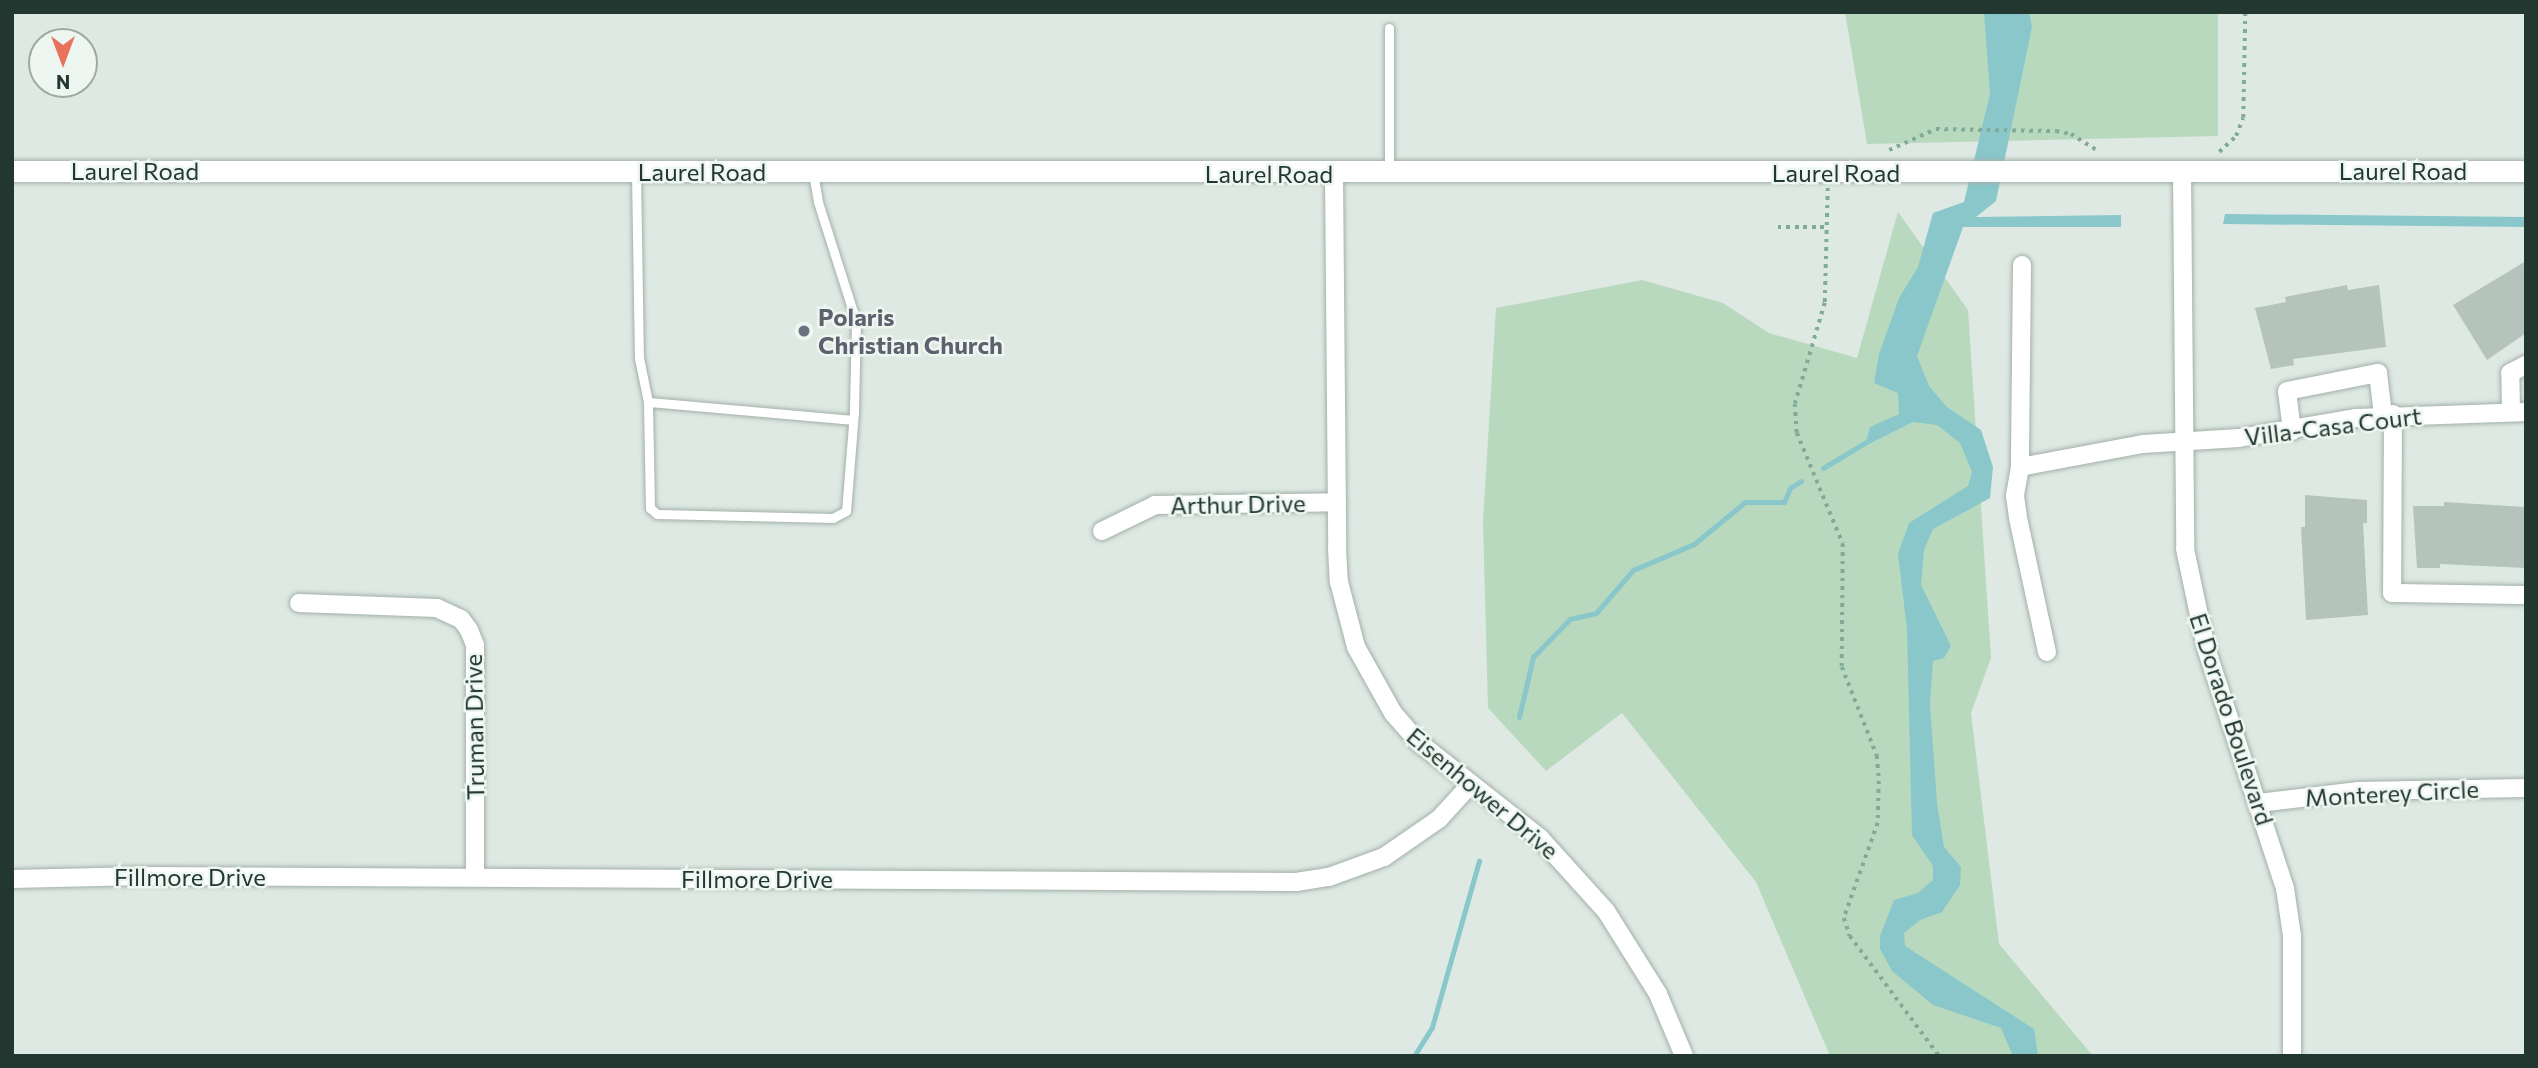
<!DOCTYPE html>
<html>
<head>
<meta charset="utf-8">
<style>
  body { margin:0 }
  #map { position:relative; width:2538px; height:1068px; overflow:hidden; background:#dee9e3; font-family:Commissioner,sans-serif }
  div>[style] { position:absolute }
  .green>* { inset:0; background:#b8d9be }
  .water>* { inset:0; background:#89c7cb }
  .stream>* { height:5px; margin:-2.5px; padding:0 2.5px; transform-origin:2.5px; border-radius:2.5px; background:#89c7cb }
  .building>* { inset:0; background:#b4c3bc }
  .path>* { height:3.5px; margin-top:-1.75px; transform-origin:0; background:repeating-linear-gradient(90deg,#81aa99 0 3.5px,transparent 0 8.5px) }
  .roads { filter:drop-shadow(0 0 2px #a2b0a9) drop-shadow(0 0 2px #a2b0a9) }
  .service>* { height:9px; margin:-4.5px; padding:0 4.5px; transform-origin:4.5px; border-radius:4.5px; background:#fff }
  .minor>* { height:18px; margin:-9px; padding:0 9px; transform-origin:9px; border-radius:9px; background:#fff }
  .tertiary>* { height:21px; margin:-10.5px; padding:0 10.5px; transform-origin:10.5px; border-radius:10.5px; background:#fff }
  .dots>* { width:19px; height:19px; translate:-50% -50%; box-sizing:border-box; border:4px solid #eef6f1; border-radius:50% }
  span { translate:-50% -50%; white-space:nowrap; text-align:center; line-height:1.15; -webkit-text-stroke:5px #eef6f1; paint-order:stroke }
  .street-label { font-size:24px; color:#21372f }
  .worship-label { font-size:24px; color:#5b616d; font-weight:700 }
  .left { translate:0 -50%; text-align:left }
  .frame { position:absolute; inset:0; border:14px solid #21372f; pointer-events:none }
  .north { position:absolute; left:28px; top:28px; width:70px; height:70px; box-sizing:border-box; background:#eef6f1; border:2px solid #9caaa3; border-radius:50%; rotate:180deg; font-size:19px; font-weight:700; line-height:28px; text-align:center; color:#21372f }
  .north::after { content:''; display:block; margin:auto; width:24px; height:32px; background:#e8725d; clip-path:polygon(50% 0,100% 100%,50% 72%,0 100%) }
</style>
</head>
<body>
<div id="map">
  <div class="green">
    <i style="clip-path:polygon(1845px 12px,2218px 12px,2218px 136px,1867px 144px)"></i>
    <i style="clip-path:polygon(1898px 212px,1968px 310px,1991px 658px,1971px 713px,1999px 944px,2093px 1056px,1830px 1056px,1756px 882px,1622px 713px,1546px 771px,1488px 708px,1483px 522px,1496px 308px,1642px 280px,1723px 303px,1769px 333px,1857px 358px)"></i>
  </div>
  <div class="water">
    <i style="clip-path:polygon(1984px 12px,2029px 12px,2032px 27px,1996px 201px,1976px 217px,2121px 215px,2121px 227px,1963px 227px,1917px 356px,1929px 386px,1947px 407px,1981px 430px,1993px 467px,1990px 498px,1933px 529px,1924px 550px,1921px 585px,1951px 646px,1944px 658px,1933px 661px,1930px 704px,1937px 803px,1944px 847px,1961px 867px,1960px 885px,1942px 912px,1920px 920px,1904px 933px,1905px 946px,2034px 1029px,2038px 1056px,2013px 1056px,2001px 1028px,1933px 1005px,1892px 971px,1880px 949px,1880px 936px,1894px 900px,1918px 893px,1933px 880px,1933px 866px,1912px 835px,1907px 629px,1898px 554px,1909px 523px,1968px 486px,1972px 472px,1960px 443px,1937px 425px,1913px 422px,1865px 446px,1870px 427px,1899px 414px,1898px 393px,1874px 383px,1879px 354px,1899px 298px,1918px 267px,1933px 213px,1964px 202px,1990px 94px)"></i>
    <i style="clip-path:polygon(2225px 214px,2526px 217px,2526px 227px,2223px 224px)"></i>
  </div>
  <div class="stream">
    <i style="left:1823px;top:468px;width:56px;rotate:-31.1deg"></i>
    <i style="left:1519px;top:717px;width:62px;rotate:-76.9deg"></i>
    <i style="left:1533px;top:657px;width:53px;rotate:-45.8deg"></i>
    <i style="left:1570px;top:619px;width:27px;rotate:-13deg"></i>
    <i style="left:1596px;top:613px;width:57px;rotate:-49.3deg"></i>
    <i style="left:1633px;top:570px;width:66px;rotate:-23.1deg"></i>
    <i style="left:1694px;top:544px;width:66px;rotate:-39.5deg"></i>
    <i style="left:1745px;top:502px;width:39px"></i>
    <i style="left:1784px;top:502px;width:15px;rotate:-67deg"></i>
    <i style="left:1790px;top:488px;width:13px;rotate:-32deg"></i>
    <i style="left:1414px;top:1056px;width:34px;rotate:-58deg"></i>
    <i style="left:1432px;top:1027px;width:173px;rotate:-74.2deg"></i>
  </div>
  <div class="building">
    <i style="clip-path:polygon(2526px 261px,2526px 333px,2487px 360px,2453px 305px)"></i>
    <i style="clip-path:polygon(2347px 285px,2348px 290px,2379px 285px,2386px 347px,2293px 359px,2294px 365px,2271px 369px,2255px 308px,2286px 302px,2285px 297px)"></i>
    <i style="clip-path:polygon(2305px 495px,2367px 500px,2367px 523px,2363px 523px,2368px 615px,2306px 620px,2301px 527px,2305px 527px)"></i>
    <i style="clip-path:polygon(2444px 502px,2526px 507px,2526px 568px,2440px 564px,2440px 568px,2417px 568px,2413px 506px,2444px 506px)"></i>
  </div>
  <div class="path">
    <i style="left:1889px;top:150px;width:51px;rotate:-24.1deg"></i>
    <i style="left:1936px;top:129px;width:120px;rotate:1deg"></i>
    <i style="left:2056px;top:131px;width:15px;rotate:11deg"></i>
    <i style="left:2071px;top:134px;width:32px;rotate:32deg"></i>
    <i style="left:2219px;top:152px;width:23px;rotate:-43deg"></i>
    <i style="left:2236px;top:136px;width:19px;rotate:-69deg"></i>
    <i style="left:2243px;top:118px;width:106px;rotate:-88.9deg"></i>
    <i style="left:1828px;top:188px;width:115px;rotate:91.5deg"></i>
    <i style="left:1825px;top:303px;width:105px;rotate:106.5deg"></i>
    <i style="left:1795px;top:404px;width:29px;rotate:86deg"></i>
    <i style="left:1797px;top:433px;width:120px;rotate:67.5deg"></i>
    <i style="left:1843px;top:544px;width:123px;rotate:90.5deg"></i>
    <i style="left:1842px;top:667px;width:96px;rotate:68.5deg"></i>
    <i style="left:1877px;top:756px;width:25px;rotate:85deg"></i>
    <i style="left:1879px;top:781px;width:42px;rotate:91.4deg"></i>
    <i style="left:1878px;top:823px;width:101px;rotate:109.7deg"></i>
    <i style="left:1844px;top:918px;width:19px;rotate:72deg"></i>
    <i style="left:1850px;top:936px;width:149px;rotate:53.4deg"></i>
    <i style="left:1778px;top:227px;width:50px"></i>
  </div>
  <div class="roads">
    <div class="service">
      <i style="left:636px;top:172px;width:186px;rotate:89.1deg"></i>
      <i style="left:639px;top:358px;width:45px;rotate:78.4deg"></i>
      <i style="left:1389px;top:172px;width:144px;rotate:-90deg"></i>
      <i style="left:813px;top:173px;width:29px;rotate:80deg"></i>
      <i style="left:818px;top:202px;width:125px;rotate:72.3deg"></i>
      <i style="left:856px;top:321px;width:91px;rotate:91.3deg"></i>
      <i style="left:854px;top:412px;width:99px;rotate:94.6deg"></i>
      <i style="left:846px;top:511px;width:15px;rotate:152deg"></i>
      <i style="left:833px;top:518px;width:176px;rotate:-178.7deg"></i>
      <i style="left:657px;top:514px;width:9px;rotate:-139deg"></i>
      <i style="left:650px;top:508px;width:106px;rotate:-91.1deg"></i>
      <i style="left:648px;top:402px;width:205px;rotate:5deg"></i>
    </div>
    <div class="minor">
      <i style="left:2182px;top:171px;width:378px;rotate:89.5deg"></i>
      <i style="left:2185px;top:549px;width:101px;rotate:78deg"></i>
      <i style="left:2206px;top:648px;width:253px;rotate:71.8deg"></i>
      <i style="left:2285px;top:888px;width:49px;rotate:81.7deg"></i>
      <i style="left:2292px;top:936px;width:120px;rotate:90deg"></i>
      <i style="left:1334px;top:174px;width:374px;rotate:89.5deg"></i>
      <i style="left:1337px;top:548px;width:34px;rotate:87deg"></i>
      <i style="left:1339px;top:582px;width:67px;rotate:75.3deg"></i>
      <i style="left:1356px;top:647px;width:76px;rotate:60.7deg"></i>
      <i style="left:1393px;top:713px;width:38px;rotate:49deg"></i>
      <i style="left:1418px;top:742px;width:155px;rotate:38.2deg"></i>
      <i style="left:1540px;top:838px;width:98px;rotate:47.9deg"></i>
      <i style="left:1606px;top:911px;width:98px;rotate:57.9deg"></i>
      <i style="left:1658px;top:994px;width:67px;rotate:67.2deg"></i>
      <i style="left:2022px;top:265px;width:202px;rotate:90.6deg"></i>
      <i style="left:2020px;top:467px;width:125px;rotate:-10.6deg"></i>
      <i style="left:2143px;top:444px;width:96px;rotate:-3.6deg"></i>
      <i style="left:2239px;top:438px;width:119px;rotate:-9.7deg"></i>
      <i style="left:2356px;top:418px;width:170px;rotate:-2deg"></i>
      <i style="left:2511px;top:412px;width:39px;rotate:-91deg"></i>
      <i style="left:2510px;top:373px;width:18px;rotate:-27deg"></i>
      <i style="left:2393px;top:414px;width:179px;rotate:90.3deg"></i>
      <i style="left:2392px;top:593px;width:134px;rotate:0.9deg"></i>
      <i style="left:2292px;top:431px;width:40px;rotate:-97.1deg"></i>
      <i style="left:2287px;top:391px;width:93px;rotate:-11.2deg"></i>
      <i style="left:2378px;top:373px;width:42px;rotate:83.2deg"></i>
      <i style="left:2020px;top:467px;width:29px;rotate:100deg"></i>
      <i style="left:2015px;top:496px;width:22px;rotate:82deg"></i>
      <i style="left:2018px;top:518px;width:137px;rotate:77.8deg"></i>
      <i style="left:1102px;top:531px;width:59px;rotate:-26.1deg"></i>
      <i style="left:1155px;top:505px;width:182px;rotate:-0.9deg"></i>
      <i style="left:299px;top:603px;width:138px;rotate:2.1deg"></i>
      <i style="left:437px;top:608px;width:26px;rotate:25deg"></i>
      <i style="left:461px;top:619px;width:14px;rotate:54deg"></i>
      <i style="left:469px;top:630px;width:16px;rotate:68deg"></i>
      <i style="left:475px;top:645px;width:232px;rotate:90deg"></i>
      <i style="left:2259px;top:803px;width:100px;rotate:-6.9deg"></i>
      <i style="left:2358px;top:791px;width:168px;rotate:-1deg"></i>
      <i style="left:12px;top:879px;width:131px;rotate:-1.3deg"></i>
      <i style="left:143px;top:876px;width:1153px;rotate:0.3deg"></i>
      <i style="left:1296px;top:882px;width:33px;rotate:-9deg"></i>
      <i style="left:1329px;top:877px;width:59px;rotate:-20deg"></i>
      <i style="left:1384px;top:857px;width:67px;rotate:-34.6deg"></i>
      <i style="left:1439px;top:819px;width:47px;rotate:-47.6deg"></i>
    </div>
    <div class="tertiary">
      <i style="left:12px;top:171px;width:2514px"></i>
    </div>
  </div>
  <div class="dots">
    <i style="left:804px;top:331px;background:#6b7280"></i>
  </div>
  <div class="street-label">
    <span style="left:135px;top:171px">Laurel Road</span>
    <span style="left:2403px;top:171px">Laurel Road</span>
    <span style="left:702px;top:172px">Laurel Road</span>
    <span style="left:1836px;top:173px">Laurel Road</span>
    <span style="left:1269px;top:174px">Laurel Road</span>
    <span style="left:2333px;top:426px;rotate:-7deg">Villa-Casa Court</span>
    <span style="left:1238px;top:504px;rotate:-1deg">Arthur Drive</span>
    <span style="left:2232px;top:719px;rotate:72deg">El Dorado Boulevard</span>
    <span style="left:474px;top:727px;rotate:-91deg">Truman Drive</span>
    <span style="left:1483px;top:793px;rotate:40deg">Eisenhower Drive</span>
    <span style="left:2392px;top:793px;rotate:-3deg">Monterey Circle</span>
    <span style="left:190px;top:877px">Fillmore Drive</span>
    <span style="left:757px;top:879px">Fillmore Drive</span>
  </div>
  <div class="worship-label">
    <span class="left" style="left:818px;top:331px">Polaris<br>Christian Church</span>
  </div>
  <div class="frame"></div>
  <div class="north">N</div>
</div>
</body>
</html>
